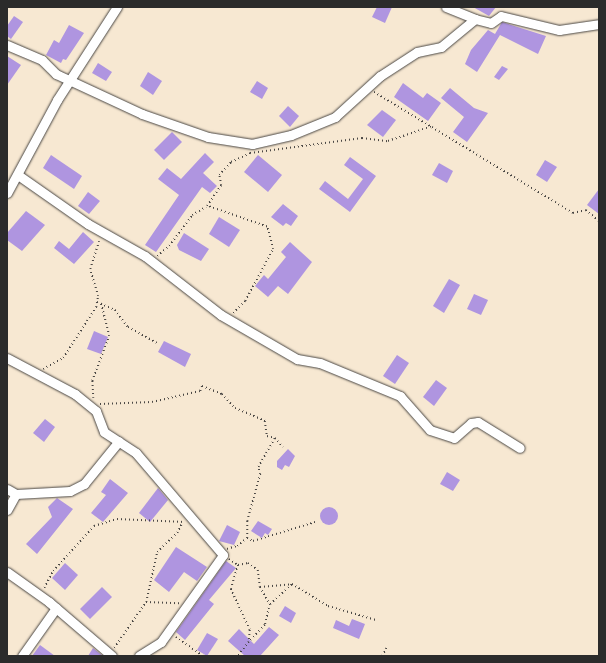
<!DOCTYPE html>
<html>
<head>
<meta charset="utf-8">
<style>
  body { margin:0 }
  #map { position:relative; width:606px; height:663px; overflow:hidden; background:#f7e8d2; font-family:"Gentium Book Plus",serif }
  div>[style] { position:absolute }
  .building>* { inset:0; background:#af95e0 }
  .round { border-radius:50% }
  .path>* { height:1.5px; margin-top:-0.75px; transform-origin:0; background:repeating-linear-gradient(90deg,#4a4744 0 1px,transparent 0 4px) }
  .roads { filter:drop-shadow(0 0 1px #4a4744) drop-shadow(0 0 1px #4a4744) }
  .minor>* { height:9px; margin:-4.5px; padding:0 4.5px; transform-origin:4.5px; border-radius:4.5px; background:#fff }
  span { translate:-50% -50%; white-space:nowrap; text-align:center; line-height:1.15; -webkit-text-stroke:3px #fbf7ec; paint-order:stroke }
  .frame { position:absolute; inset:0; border:8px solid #2b2b2b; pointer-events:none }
</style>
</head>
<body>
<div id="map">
  <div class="building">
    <i style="clip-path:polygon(377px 7px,392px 7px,385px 23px,372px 17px)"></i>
    <i style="clip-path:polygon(473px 7px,496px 7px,489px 16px)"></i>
    <i style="clip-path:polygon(14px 16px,23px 22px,11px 39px,7px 36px,7px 26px)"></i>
    <i style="clip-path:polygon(502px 22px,546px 36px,538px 54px,500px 35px,477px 72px,465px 64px,471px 50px,488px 30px,495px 34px)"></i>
    <i style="clip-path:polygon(69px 25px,84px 33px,66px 60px,63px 59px,61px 63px,46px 55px,54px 40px,59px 43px)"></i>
    <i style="clip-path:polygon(7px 56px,21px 65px,7px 85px)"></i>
    <i style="clip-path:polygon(98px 63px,112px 72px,106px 81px,92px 73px)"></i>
    <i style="clip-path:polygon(502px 66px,508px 69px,499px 80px,494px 77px)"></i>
    <i style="clip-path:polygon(148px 72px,162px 81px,153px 95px,140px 86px)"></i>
    <i style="clip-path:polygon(257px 81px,268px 88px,262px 99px,250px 92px)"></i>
    <i style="clip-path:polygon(403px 83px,423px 98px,427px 93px,441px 103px,428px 121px,394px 97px)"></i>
    <i style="clip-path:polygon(450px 88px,474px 108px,488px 113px,467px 142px,453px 132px,464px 117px,441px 98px)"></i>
    <i style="clip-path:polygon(288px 106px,299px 116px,290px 127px,279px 116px)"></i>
    <i style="clip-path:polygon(382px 110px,396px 120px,383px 137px,367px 125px)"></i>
    <i style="clip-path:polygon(172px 132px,182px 142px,164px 160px,154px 150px)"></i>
    <i style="clip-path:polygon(205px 153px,214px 162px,203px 173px,217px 186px,210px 193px,202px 187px,156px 252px,145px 245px,179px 195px,158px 179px,167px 168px,181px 179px)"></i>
    <i style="clip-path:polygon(51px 155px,82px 176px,74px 189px,43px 168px)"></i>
    <i style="clip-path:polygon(258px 155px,282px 175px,268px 192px,244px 172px)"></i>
    <i style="clip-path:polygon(350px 157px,376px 176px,350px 212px,319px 189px,325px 181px,348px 199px,363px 179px,344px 165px)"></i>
    <i style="clip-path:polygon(545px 160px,557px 167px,547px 182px,536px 175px)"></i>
    <i style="clip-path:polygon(439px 163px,453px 171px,447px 183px,432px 175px)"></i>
    <i style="clip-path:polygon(599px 189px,599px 214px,587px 205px)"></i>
    <i style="clip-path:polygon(88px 192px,100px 201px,89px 214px,78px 206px)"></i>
    <i style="clip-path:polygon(283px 204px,298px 216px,291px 226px,286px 223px,283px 226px,271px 217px)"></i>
    <i style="clip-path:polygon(26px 211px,45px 225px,22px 251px,7px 240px,7px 233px)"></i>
    <i style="clip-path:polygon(219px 217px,240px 230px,229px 247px,209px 234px)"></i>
    <i style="clip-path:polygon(83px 232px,94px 242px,74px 264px,54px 248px,59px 241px,69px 249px)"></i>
    <i style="clip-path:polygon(184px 233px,209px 249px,201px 261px,179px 250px,177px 245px)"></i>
    <i style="clip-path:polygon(290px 242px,312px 262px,288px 294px,278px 286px,268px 297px,255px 286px,264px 275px,268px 279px,286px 257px,281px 252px)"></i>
    <i style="clip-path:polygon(449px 279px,460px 285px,444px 313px,433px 306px)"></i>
    <i style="clip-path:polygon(474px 294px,488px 300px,481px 315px,467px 309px)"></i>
    <i style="clip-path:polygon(94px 331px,108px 337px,101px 354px,87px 349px)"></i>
    <i style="clip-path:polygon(164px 341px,191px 354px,185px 367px,158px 352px)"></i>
    <i style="clip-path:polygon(397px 355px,409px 363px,395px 384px,383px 376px)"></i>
    <i style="clip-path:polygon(436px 380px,447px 388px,434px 406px,423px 397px)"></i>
    <i style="clip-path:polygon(45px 419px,55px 427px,44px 442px,33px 433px)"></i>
    <i style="clip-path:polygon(288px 449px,295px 456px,289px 467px,285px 465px,282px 470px,277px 467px,277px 461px)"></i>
    <i style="clip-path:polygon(447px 472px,460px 480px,453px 491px,440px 484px)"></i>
    <i style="clip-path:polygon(110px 479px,128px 493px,103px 522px,91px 513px,106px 495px,101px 492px)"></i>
    <i style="clip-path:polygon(158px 488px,168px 500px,150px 522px,139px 513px)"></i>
    <i style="clip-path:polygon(57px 498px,73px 509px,37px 554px,26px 544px,52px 517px,48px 507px)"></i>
    <i class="round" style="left:320px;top:507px;width:18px;height:18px"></i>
    <i style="clip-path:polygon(258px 521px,272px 529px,268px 535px,265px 533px,262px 538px,251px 531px)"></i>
    <i style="clip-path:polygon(227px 525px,240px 532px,234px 545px,219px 541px)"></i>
    <i style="clip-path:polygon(176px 547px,207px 567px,197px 581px,184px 572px,169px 592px,154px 580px)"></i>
    <i style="clip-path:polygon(226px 561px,236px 568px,209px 600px,214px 604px,185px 640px,176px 632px)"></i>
    <i style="clip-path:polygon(65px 563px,78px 575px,65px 590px,52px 578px)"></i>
    <i style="clip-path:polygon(102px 587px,112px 597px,90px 619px,80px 609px)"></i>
    <i style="clip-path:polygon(285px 606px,296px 613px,291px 623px,279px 616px)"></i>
    <i style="clip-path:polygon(352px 619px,365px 624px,359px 639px,333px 628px,336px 620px,349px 626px)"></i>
    <i style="clip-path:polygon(269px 627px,279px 635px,260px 656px,245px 656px,228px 641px,239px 629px,254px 644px)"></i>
    <i style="clip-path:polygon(207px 633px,218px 639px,207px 656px,197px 650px)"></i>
    <i style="clip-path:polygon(40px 645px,55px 656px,32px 656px)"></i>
    <i style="clip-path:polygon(93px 648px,103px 656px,88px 656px)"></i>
  </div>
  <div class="path">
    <i style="left:374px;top:92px;width:233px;rotate:31.3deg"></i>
    <i style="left:573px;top:213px;width:13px;rotate:-13deg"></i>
    <i style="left:586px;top:210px;width:17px;rotate:40deg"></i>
    <i style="left:157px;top:256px;width:16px;rotate:-40deg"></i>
    <i style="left:169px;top:246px;width:39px;rotate:-53deg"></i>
    <i style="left:192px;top:215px;width:16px;rotate:-30deg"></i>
    <i style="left:97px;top:302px;width:20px;rotate:24deg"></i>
    <i style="left:115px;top:310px;width:21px;rotate:53deg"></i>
    <i style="left:128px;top:327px;width:33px;rotate:29deg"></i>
    <i style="left:233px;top:313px;width:17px;rotate:-45deg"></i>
    <i style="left:245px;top:301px;width:59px;rotate:-61.7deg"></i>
    <i style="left:273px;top:249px;width:23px;rotate:-105deg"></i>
    <i style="left:267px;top:227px;width:64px;rotate:-160.7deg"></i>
    <i style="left:207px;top:206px;width:25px;rotate:-56deg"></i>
    <i style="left:221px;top:185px;width:10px;rotate:-101deg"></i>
    <i style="left:219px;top:175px;width:18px;rotate:-47deg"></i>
    <i style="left:231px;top:162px;width:21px;rotate:-25deg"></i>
    <i style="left:250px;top:153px;width:113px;rotate:-7.6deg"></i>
    <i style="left:362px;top:138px;width:26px;rotate:7deg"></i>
    <i style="left:388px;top:141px;width:46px;rotate:-18.8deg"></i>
    <i style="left:43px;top:369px;width:23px;rotate:-29deg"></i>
    <i style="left:63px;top:358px;width:61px;rotate:-57.1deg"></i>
    <i style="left:96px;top:307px;width:11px;rotate:-80deg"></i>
    <i style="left:98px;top:296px;width:28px;rotate:-107deg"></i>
    <i style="left:90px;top:269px;width:29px;rotate:-72deg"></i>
    <i style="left:93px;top:398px;width:17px;rotate:-93deg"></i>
    <i style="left:92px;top:381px;width:48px;rotate:-69.3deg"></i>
    <i style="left:109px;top:336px;width:33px;rotate:-104deg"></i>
    <i style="left:100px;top:404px;width:52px;rotate:-2.2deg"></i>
    <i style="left:152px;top:402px;width:49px;rotate:-12.9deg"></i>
    <i style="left:200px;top:391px;width:5px;rotate:-68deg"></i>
    <i style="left:202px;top:386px;width:22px;rotate:22deg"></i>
    <i style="left:222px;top:394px;width:19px;rotate:47deg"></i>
    <i style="left:235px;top:408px;width:33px;rotate:23deg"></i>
    <i style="left:265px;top:421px;width:15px;rotate:82deg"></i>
    <i style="left:267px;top:436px;width:8px;rotate:14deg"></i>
    <i style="left:275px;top:438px;width:12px;rotate:48deg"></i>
    <i style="left:247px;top:538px;width:7px;rotate:27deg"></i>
    <i style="left:253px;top:541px;width:65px;rotate:-17deg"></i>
    <i style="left:227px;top:549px;width:10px;rotate:-17deg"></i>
    <i style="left:237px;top:546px;width:13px;rotate:-39deg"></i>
    <i style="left:247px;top:538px;width:17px;rotate:-90deg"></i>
    <i style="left:247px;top:521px;width:49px;rotate:-74.5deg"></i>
    <i style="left:260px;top:474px;width:7px;rotate:-106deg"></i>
    <i style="left:258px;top:467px;width:34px;rotate:-60deg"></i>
    <i style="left:229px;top:559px;width:11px;rotate:34deg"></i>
    <i style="left:238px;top:565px;width:10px;rotate:-11deg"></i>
    <i style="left:248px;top:563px;width:12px;rotate:35deg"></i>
    <i style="left:258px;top:570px;width:17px;rotate:83deg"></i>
    <i style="left:260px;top:587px;width:20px;rotate:60deg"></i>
    <i style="left:270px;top:604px;width:22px;rotate:103deg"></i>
    <i style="left:265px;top:625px;width:23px;rotate:133deg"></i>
    <i style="left:238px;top:565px;width:25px;rotate:106deg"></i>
    <i style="left:231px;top:589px;width:45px;rotate:65.1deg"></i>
    <i style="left:250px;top:630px;width:12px;rotate:95deg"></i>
    <i style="left:249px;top:642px;width:18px;rotate:128deg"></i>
    <i style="left:260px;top:587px;width:32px;rotate:-5deg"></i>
    <i style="left:292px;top:584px;width:42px;rotate:31.4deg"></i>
    <i style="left:328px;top:606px;width:50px;rotate:16.3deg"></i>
    <i style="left:44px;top:588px;width:19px;rotate:-62deg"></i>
    <i style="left:53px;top:571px;width:61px;rotate:-47.7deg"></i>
    <i style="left:94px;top:526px;width:24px;rotate:-17deg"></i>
    <i style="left:117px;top:519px;width:68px;rotate:2.5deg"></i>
    <i style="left:146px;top:602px;width:33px;rotate:2deg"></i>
    <i style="left:270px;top:604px;width:30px;rotate:-42deg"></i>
    <i style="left:176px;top:637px;width:33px;rotate:35deg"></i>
    <i style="left:114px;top:648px;width:56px;rotate:-55.2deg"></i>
    <i style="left:146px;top:602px;width:51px;rotate:-77.6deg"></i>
    <i style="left:157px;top:552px;width:28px;rotate:-44deg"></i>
    <i style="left:177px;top:533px;width:11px;rotate:-63deg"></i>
    <i style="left:382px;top:656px;width:10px;rotate:-61deg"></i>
  </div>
  <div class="roads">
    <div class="minor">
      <i style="left:446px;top:7px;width:31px;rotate:22deg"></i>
      <i style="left:7px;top:45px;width:38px;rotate:23deg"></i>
      <i style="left:42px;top:60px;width:20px;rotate:45deg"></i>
      <i style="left:56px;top:74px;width:95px;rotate:24.9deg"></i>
      <i style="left:142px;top:114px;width:70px;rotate:19.2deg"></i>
      <i style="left:208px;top:137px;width:45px;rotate:9deg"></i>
      <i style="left:252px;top:144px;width:40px;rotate:-13deg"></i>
      <i style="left:291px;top:135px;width:48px;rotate:-22.2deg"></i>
      <i style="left:335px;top:117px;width:61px;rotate:-42.3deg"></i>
      <i style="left:380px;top:76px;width:44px;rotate:-33deg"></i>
      <i style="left:417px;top:52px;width:25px;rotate:-12deg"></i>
      <i style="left:441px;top:47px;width:44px;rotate:-39.5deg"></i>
      <i style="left:475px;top:19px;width:16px;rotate:14deg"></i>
      <i style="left:491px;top:23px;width:12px;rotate:-35deg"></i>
      <i style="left:501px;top:16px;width:60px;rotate:13.6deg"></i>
      <i style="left:559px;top:30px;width:40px;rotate:-8.5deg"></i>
      <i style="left:18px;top:175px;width:85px;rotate:35deg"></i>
      <i style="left:88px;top:224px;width:65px;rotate:29.3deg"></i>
      <i style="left:145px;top:256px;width:96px;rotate:37.8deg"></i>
      <i style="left:221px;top:315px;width:88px;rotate:30.1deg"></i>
      <i style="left:297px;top:359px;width:23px;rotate:10deg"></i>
      <i style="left:320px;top:363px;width:87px;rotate:22.4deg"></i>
      <i style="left:400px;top:396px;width:45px;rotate:48.6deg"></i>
      <i style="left:430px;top:430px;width:25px;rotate:18deg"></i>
      <i style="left:454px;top:438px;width:23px;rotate:-41deg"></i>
      <i style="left:471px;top:423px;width:7px;rotate:-8deg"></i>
      <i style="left:478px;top:422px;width:49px;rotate:31.8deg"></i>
      <i style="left:7px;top:193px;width:106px;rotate:-61.7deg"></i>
      <i style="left:57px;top:100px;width:111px;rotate:-57.2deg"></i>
      <i style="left:7px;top:358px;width:77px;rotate:27.9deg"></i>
      <i style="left:75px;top:394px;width:27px;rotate:39deg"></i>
      <i style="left:96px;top:411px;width:22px;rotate:69deg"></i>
      <i style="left:104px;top:432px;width:38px;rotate:33deg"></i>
      <i style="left:136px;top:453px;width:134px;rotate:49.5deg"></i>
      <i style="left:223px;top:555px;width:107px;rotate:125.5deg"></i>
      <i style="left:161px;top:642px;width:26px;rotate:148deg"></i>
      <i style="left:7px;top:489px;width:10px;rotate:29deg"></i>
      <i style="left:16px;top:494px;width:54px;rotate:-3.2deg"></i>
      <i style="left:70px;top:491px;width:16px;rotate:-27deg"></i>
      <i style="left:84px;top:484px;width:55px;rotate:-50.9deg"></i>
      <i style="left:7px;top:510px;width:18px;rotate:-61deg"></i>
      <i style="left:7px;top:572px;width:52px;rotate:35.5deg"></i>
      <i style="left:49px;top:602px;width:83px;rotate:40.6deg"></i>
      <i style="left:22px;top:656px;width:59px;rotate:-54.7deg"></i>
    </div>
  </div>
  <div class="frame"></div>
</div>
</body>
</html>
